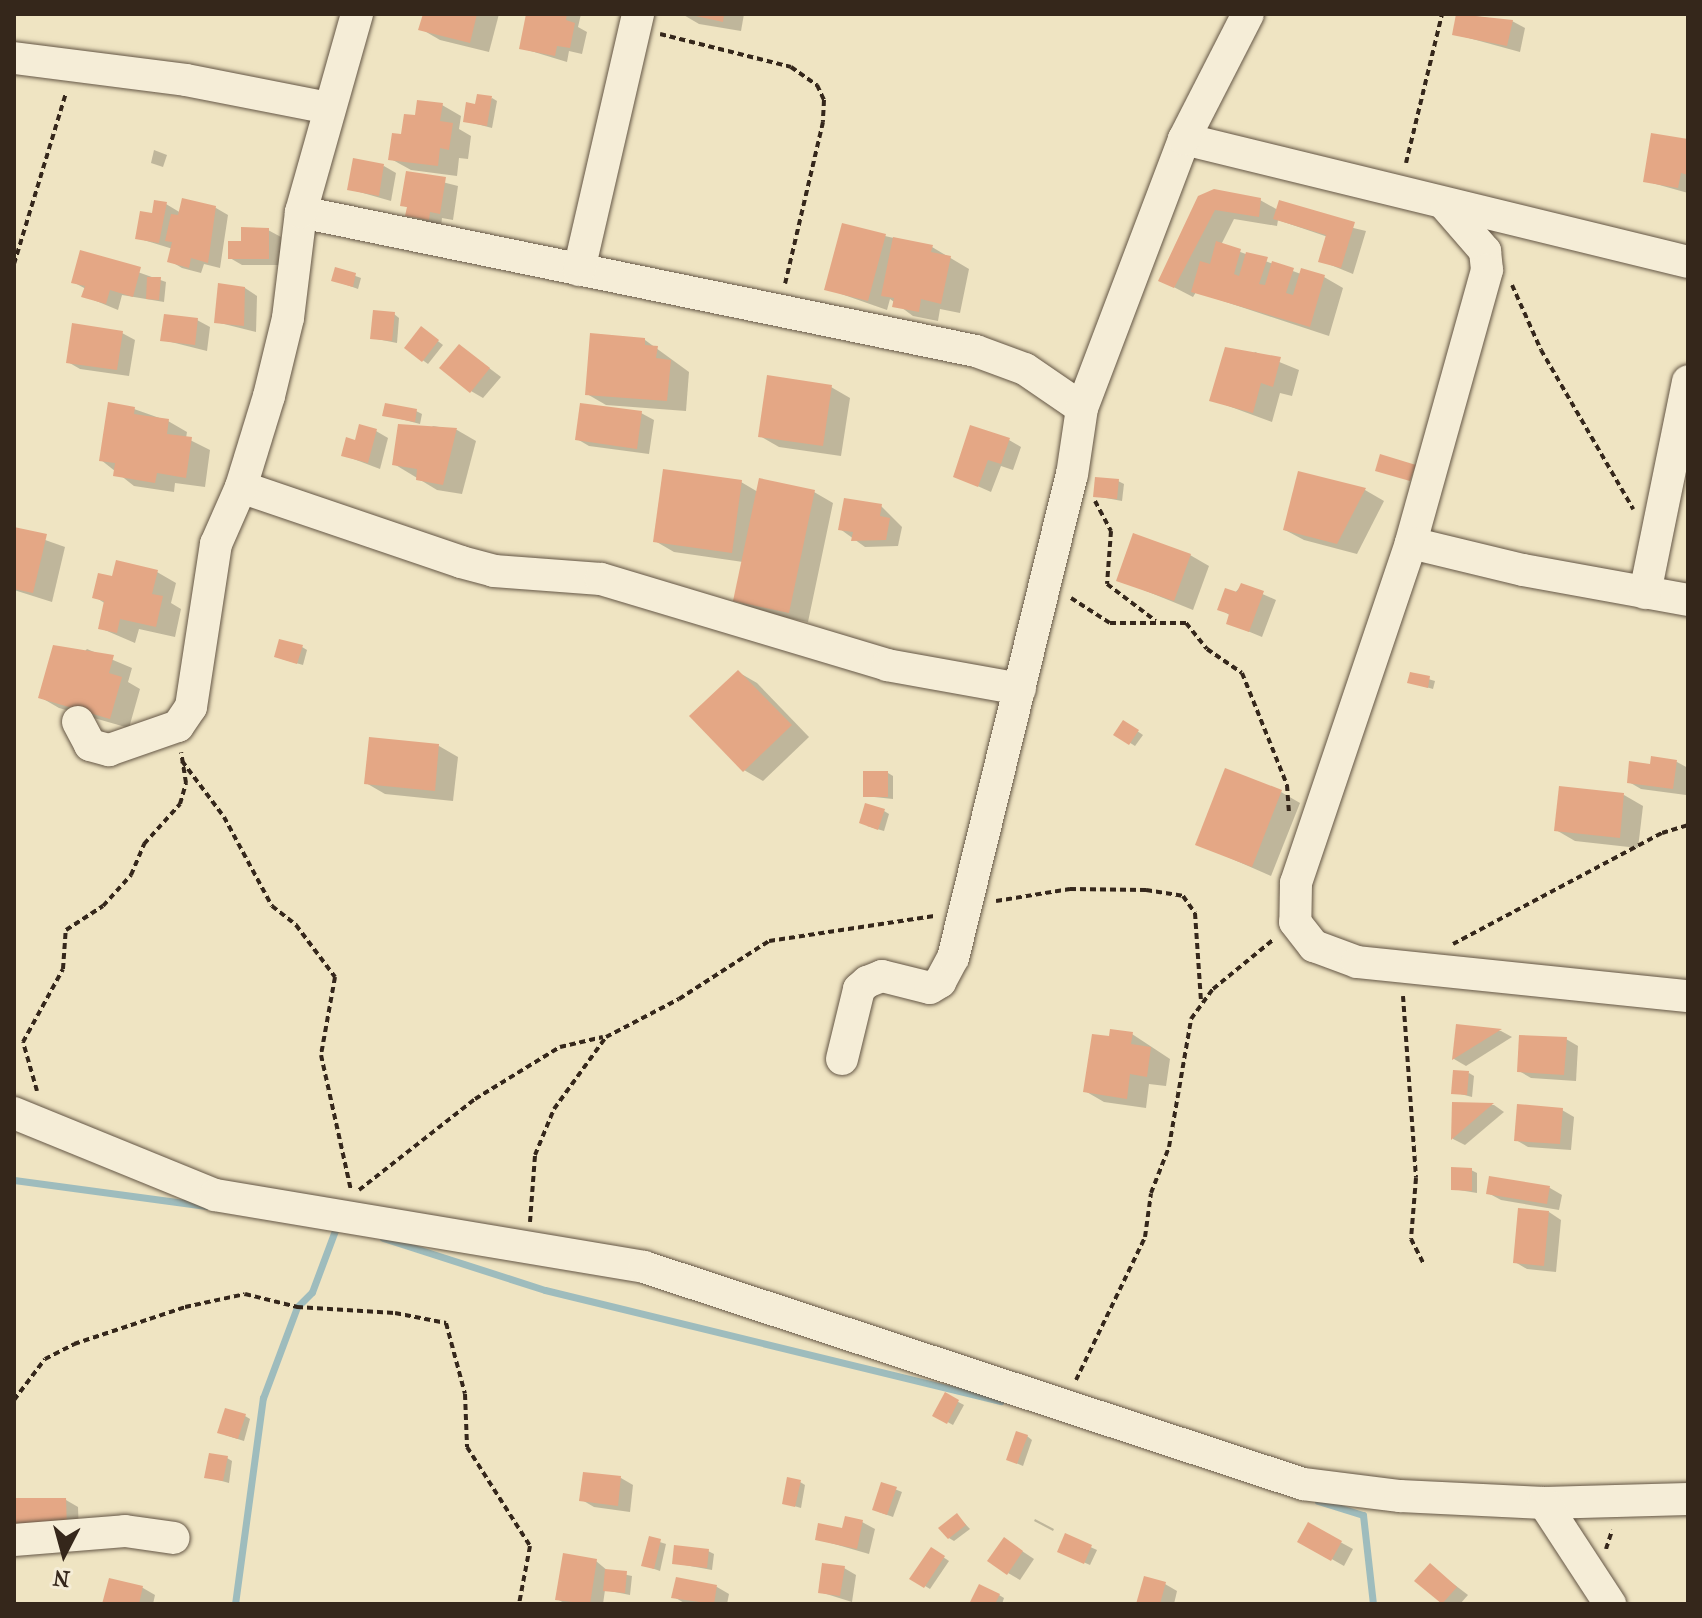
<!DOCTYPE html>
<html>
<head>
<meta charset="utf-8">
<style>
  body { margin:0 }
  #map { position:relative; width:1702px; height:1618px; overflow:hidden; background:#efe4c2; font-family:"IM FELL French Canon",serif }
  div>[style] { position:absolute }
  .shadow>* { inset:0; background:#0003 }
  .stream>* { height:7px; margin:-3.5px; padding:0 3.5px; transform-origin:3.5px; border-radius:3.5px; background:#9ebcbd }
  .building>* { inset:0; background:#e4a785 }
  .path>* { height:4px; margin-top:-2px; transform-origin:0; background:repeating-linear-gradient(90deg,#35271b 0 6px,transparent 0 10px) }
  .roads { filter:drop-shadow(0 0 2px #645645) drop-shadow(0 0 2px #645645) }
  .minor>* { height:32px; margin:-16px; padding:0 16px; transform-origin:16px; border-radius:16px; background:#f5edd7 }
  span { translate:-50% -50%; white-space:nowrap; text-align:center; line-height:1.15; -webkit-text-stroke:7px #f5edd7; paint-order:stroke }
  .frame { position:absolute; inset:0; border:16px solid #35271b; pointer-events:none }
  .north { position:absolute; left:24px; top:1514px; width:80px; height:80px; -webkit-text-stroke:6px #f5edd7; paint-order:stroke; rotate:186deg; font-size:22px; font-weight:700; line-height:32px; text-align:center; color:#35271b }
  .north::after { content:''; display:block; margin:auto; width:28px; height:36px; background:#35271b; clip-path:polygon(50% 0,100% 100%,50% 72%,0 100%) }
</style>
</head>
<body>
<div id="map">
  <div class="shadow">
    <i style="clip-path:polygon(425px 14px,499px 14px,489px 52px,440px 40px,421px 29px)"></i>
    <i style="clip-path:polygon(528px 14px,581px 14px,578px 27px,587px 32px,582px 54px,569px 51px,567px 62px,521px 48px)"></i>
    <i style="clip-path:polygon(682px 14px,744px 14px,741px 31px,699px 24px)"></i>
    <i style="clip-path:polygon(1458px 14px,1512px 21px,1525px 28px,1520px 52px,1454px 34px)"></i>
    <i style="clip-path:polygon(492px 98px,497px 101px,492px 128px,465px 121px)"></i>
    <i style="clip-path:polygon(442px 105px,461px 116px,459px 129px,471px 136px,468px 159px,459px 158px,457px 176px,411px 170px,391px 159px,417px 118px)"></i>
    <i style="clip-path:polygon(1688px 141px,1688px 193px,1645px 181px)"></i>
    <i style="clip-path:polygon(154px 150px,167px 155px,163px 167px,151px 163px)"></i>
    <i style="clip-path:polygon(384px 166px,396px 173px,391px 201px,349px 189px)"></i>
    <i style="clip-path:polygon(407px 173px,458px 186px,453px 220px,442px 218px,441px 226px,408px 215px,409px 208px,402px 205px)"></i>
    <i style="clip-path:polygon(1199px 198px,1260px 200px,1278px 210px,1366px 231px,1353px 274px,1321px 261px,1328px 237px,1278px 220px,1277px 226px,1234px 219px,1221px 245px,1301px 274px,1324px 277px,1343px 288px,1329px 336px,1196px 292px,1193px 297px,1160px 280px)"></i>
    <i style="clip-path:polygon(166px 204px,181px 213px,216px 208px,228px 215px,220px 268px,204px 264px,201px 273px,182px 268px,170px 261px,173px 249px,137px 238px)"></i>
    <i style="clip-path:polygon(268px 230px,281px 237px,280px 265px,242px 265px,230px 258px,243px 243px)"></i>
    <i style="clip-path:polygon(885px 236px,932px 247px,969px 269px,960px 313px,940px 309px,938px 321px,913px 316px,890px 299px,887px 310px,827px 289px)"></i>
    <i style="clip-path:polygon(81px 252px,166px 282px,164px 302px,122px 295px,118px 310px,84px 296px,86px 289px,73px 282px)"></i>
    <i style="clip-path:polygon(336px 269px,361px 278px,358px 289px,333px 280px)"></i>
    <i style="clip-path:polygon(245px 288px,257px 296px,256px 332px,216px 322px)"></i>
    <i style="clip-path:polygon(394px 314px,399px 318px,397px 343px,372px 338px)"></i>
    <i style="clip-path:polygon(197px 320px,210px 327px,207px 351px,163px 340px)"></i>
    <i style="clip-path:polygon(426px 332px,443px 345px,428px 364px,406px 348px)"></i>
    <i style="clip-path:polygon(122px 333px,135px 340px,129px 376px,80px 369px,68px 362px)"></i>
    <i style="clip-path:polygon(645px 340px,689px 372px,686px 411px,606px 405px,587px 394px)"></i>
    <i style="clip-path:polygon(460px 346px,501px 377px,483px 398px,471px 391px)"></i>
    <i style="clip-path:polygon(1255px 352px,1299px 370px,1292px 396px,1280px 393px,1272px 422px,1212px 400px)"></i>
    <i style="clip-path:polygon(831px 387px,850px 398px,841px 456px,779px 447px,760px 436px)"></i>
    <i style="clip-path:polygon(134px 409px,168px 421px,187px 432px,186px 438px,210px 450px,205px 487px,175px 483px,174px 492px,134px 486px,101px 460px)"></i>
    <i style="clip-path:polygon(416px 411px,422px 414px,420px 424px,385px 415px)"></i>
    <i style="clip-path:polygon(641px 413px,654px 420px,649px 454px,589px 446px,577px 439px)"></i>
    <i style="clip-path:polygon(433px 426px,457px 430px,476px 441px,462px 494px,437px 490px,394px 464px)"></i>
    <i style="clip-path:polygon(376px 431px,388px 438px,380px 469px,343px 455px)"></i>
    <i style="clip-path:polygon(1009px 440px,1021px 447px,1013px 470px,1001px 466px,991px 492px,955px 476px)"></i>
    <i style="clip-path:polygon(1299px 473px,1365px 490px,1384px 501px,1357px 554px,1304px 540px,1285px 530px)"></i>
    <i style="clip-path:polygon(1118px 481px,1124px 484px,1122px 501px,1095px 496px)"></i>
    <i style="clip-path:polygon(741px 482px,758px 492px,814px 492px,833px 503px,808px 622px,754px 611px,735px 600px,743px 562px,674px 552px,655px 541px)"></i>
    <i style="clip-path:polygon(881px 506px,902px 527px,898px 546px,865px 547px,840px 529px)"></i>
    <i style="clip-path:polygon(14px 529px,65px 547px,52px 602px,14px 590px)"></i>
    <i style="clip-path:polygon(1190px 555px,1209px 566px,1193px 610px,1119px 580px)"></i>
    <i style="clip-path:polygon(157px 572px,176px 583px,171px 603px,181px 609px,175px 637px,139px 629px,135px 643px,100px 628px,106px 604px,95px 597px,113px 579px)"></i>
    <i style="clip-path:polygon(1242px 585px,1276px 600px,1262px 637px,1228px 623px,1231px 616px,1220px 609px)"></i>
    <i style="clip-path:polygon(302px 647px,307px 650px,303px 665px,282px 659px)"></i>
    <i style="clip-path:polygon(87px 649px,132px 668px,128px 682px,140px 689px,129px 728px,59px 708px,40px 697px)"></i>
    <i style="clip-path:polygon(738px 672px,757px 683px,809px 737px,763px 781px,744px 770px)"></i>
    <i style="clip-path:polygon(1411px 674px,1435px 681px,1433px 689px,1409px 682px)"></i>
    <i style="clip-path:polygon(1124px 722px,1143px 735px,1135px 746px,1116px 734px)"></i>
    <i style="clip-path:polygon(439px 746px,458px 757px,453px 801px,385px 794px,366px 783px)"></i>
    <i style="clip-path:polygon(1677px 762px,1688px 768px,1686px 795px,1641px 789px,1629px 782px,1652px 766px)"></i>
    <i style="clip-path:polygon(888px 773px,893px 776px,893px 799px,865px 796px)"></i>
    <i style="clip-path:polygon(1281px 792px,1300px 803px,1271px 876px,1198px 844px)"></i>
    <i style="clip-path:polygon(1624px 795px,1643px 806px,1638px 848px,1575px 841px,1556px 830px)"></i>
    <i style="clip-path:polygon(884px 811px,889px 814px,884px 831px,867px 826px)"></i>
    <i style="clip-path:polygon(1458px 1027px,1501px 1031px,1512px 1037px,1466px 1066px,1454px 1059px)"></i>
    <i style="clip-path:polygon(1132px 1034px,1170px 1059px,1166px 1086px,1149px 1084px,1146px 1108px,1104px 1102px,1085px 1091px,1110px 1039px)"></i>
    <i style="clip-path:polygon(1566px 1039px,1578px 1046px,1576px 1081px,1531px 1078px,1519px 1071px)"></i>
    <i style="clip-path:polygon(1469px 1073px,1474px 1076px,1472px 1097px,1453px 1092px)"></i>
    <i style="clip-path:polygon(1454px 1104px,1494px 1105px,1504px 1112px,1465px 1145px,1453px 1139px)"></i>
    <i style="clip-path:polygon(1562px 1110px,1574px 1117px,1571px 1150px,1528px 1147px,1516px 1140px)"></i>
    <i style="clip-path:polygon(1471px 1170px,1477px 1173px,1477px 1193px,1453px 1189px)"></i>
    <i style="clip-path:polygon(1550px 1188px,1562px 1195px,1559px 1210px,1501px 1200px,1488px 1193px)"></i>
    <i style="clip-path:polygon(1549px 1212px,1561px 1220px,1556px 1272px,1527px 1269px,1515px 1262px)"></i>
    <i style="clip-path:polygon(945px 1395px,964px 1405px,953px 1425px,935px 1415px)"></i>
    <i style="clip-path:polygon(245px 1416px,250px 1419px,244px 1441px,225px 1435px)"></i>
    <i style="clip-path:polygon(1027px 1436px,1032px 1440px,1023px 1466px,1014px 1462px)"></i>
    <i style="clip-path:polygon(227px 1458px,232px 1461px,229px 1483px,207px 1477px)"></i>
    <i style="clip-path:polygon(621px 1478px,633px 1485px,630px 1512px,594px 1507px,582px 1500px)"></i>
    <i style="clip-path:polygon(800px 1482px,805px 1485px,801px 1508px,784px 1503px)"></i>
    <i style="clip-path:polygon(882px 1484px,902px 1492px,893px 1517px,879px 1512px)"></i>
    <i style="clip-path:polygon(14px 1500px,66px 1500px,78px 1507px,79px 1535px)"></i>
    <i style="clip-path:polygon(957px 1515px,970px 1529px,954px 1541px,949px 1538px)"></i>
    <i style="clip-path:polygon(1035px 1519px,1054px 1529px,1053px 1531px,1034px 1521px)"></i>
    <i style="clip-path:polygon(862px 1522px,875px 1529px,869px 1554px,817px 1539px)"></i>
    <i style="clip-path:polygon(1309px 1525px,1353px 1549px,1344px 1566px,1300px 1541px)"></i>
    <i style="clip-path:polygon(1066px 1536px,1097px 1550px,1090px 1565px,1065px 1554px)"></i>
    <i style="clip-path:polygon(650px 1539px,666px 1544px,660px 1571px,643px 1565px)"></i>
    <i style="clip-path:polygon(1016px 1547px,1034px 1559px,1020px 1580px,1008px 1573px)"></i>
    <i style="clip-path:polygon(931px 1549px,949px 1561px,930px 1589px,912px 1578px)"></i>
    <i style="clip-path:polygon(708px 1551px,714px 1554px,712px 1570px,674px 1563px)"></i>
    <i style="clip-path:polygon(596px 1561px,608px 1571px,632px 1576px,630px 1595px,605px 1590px,603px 1604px,566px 1604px,557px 1599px)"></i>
    <i style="clip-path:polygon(1430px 1566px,1468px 1595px,1460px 1604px,1443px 1603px)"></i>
    <i style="clip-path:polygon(844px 1568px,856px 1575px,852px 1602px,820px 1592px)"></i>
    <i style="clip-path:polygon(110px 1580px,143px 1588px,155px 1595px,153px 1604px,104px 1604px)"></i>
    <i style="clip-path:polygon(1165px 1584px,1177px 1591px,1174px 1604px,1138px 1604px)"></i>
    <i style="clip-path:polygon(717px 1587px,729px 1594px,727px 1604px,686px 1604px,674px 1597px)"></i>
    <i style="clip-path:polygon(999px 1595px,1004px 1598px,1002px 1604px,971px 1604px)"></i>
  </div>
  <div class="stream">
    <i style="left:14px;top:1180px;width:194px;rotate:7.7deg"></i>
    <i style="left:383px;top:1238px;width:170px;rotate:17.8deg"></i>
    <i style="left:545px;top:1290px;width:469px;rotate:13.7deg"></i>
    <i style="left:1318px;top:1501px;width:47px;rotate:17.3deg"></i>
    <i style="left:1363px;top:1515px;width:90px;rotate:83.6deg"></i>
    <i style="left:235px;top:1604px;width:208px;rotate:-82.3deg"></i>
    <i style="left:263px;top:1398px;width:97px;rotate:-69.5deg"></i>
    <i style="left:297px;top:1307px;width:21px;rotate:-45deg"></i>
    <i style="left:312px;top:1292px;width:72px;rotate:-69.5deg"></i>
  </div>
  <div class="building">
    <i style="clip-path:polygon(423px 14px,477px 14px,470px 43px,418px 30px)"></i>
    <i style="clip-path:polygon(526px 14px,567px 14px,566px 20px,575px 23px,570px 48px,557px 46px,555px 56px,519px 49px)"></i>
    <i style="clip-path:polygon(687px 14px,724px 14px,723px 22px)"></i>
    <i style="clip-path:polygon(1456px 14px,1513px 20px,1507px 46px,1452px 35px)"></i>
    <i style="clip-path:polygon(477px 94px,492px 96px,487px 126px,463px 122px,466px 102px,475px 104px)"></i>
    <i style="clip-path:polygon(417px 100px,443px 103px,440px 121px,453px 123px,449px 150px,440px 148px,438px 166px,388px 160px,392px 133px,401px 134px,404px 114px,415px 115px)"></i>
    <i style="clip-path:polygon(1651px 133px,1688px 139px,1688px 175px,1681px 173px,1678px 188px,1643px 182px)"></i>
    <i style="clip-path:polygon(353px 158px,384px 164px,379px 196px,347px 190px)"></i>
    <i style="clip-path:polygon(406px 171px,446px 177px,440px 214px,430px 212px,429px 220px,405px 216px,407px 207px,400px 206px)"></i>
    <i style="clip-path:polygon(1214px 189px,1261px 198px,1259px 217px,1215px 210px,1174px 288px,1158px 281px,1198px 196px)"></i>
    <i style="clip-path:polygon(182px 198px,216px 206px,208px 263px,191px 258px,189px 268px,167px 262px,172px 242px,165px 241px,171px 214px,178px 215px)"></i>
    <i style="clip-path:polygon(154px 200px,167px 202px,159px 243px,135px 239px,140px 211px,152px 213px)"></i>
    <i style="clip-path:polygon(1279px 200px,1355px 222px,1341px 268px,1318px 262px,1326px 235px,1273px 219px)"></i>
    <i style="clip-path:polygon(842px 223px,886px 234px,868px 301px,824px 290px)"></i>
    <i style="clip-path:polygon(241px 227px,269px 228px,269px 259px,228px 259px,228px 241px,241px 241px)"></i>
    <i style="clip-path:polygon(893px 237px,933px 245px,931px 252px,951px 256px,941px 304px,921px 299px,919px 312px,892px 307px,894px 298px,881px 296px)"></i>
    <i style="clip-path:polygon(1216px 241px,1241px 249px,1234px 274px,1239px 276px,1246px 252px,1268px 257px,1259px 284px,1265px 285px,1272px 261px,1294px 268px,1286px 293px,1293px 295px,1301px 268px,1325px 275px,1310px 327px,1191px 292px,1200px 261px,1210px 264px)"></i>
    <i style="clip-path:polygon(80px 250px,141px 267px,133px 297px,110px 290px,106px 304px,81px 297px,85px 286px,71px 283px)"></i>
    <i style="clip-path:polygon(335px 267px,356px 273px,353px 287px,331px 281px)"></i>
    <i style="clip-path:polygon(147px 277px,161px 277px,159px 300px,146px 299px)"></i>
    <i style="clip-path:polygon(218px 283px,245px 287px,244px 326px,214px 323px)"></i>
    <i style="clip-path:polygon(373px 310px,395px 312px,392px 341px,370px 339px)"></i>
    <i style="clip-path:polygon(164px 314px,198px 318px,195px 345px,160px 341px)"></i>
    <i style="clip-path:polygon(72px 323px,123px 331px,117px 370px,66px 363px)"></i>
    <i style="clip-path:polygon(421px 326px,439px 340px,422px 362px,404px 348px)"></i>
    <i style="clip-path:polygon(590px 333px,645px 338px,645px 345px,658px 346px,656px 358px,671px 360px,667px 401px,585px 395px)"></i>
    <i style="clip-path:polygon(459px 344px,490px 368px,470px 393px,439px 368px)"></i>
    <i style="clip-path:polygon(1225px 347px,1281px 357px,1273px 387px,1261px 383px,1253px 413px,1209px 401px)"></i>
    <i style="clip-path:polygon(767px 375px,832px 385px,823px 446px,758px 437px)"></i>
    <i style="clip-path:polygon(108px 402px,135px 407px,134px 414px,169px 419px,167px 434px,192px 437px,186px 478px,157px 473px,155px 483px,113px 476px,115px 463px,99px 461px)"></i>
    <i style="clip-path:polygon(385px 403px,417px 409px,415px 422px,382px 416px)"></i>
    <i style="clip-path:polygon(580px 403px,642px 411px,637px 449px,575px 440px)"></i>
    <i style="clip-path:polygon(359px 424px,377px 429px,368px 463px,341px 456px,346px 437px,355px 440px)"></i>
    <i style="clip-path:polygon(398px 424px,457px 428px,443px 485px,416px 480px,417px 469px,392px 465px)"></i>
    <i style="clip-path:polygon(970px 425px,1010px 438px,1001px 464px,988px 460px,978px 487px,953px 477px)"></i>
    <i style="clip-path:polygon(1380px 454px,1416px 465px,1410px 481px,1375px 471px)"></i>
    <i style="clip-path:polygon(663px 469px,742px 480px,732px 553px,653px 542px)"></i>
    <i style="clip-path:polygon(1298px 471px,1366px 488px,1337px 544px,1283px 530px)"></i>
    <i style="clip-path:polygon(1095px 477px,1119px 479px,1117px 499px,1093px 497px)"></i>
    <i style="clip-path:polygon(759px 478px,815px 490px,789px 613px,733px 601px)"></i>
    <i style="clip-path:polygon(844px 498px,882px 504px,880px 516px,890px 518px,886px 540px,851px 541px,853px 532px,838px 530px)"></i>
    <i style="clip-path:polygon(14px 527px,47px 534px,33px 593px,14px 589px)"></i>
    <i style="clip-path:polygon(1133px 533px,1191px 554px,1174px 601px,1116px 581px)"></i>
    <i style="clip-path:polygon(116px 560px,158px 570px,152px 594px,163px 596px,156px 627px,120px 619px,117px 633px,98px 629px,104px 601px,92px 598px,98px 573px,112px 576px)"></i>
    <i style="clip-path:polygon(1241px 583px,1264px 591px,1249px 632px,1226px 624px,1229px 614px,1217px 610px,1225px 588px,1237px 592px)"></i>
    <i style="clip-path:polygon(279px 639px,303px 645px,297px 664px,274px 657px)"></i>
    <i style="clip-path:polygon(53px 645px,114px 655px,109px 673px,122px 677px,110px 719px,38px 698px)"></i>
    <i style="clip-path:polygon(738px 670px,792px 725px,743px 772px,689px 716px)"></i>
    <i style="clip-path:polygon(1410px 672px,1430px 676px,1428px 688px,1407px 683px)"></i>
    <i style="clip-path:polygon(1123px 720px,1139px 730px,1129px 745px,1113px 735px)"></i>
    <i style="clip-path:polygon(369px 737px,439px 744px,435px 791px,364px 784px)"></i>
    <i style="clip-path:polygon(1651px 756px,1677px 760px,1673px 789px,1627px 783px,1629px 761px,1650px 764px)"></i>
    <i style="clip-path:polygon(1225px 768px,1282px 790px,1252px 867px,1195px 845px)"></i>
    <i style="clip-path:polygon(863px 771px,888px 771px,888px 797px,863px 797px)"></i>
    <i style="clip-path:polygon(1559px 786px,1624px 793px,1620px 838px,1554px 831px)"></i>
    <i style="clip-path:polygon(865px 803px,885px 809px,878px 830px,859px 823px)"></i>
    <i style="clip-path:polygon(1456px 1024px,1502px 1029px,1452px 1060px)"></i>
    <i style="clip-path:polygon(1110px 1029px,1133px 1032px,1131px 1044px,1151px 1047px,1147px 1077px,1130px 1074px,1127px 1099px,1083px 1092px,1092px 1034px,1109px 1036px)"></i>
    <i style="clip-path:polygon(1519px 1035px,1567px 1037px,1564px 1075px,1517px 1072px)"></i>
    <i style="clip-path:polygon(1453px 1070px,1469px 1071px,1467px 1095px,1451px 1094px)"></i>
    <i style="clip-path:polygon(1452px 1102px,1494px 1103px,1451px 1140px)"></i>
    <i style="clip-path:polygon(1517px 1104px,1563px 1108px,1560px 1144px,1514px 1141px)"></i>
    <i style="clip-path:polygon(1451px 1167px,1472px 1168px,1472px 1191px,1451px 1190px)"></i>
    <i style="clip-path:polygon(1489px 1176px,1550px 1186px,1547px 1204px,1486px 1194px)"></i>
    <i style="clip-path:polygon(1518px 1208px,1549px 1211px,1544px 1266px,1513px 1263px)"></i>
    <i style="clip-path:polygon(945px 1392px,959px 1400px,947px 1424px,932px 1416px)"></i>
    <i style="clip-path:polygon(225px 1408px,246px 1414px,238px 1439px,217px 1433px)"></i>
    <i style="clip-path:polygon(1016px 1431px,1028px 1435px,1017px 1464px,1006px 1460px)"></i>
    <i style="clip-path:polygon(209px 1453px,228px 1456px,223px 1481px,204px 1478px)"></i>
    <i style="clip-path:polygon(583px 1472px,621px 1476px,618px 1506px,579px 1501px)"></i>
    <i style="clip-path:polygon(787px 1477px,801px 1480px,795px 1507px,782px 1504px)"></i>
    <i style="clip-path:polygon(881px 1482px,897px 1487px,887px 1515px,872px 1510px)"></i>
    <i style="clip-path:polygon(14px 1498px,66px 1498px,67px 1529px,14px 1530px)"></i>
    <i style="clip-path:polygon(957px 1513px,966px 1525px,948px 1539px,938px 1528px)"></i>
    <i style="clip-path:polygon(845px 1516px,863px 1520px,857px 1549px,815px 1540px,818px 1523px,842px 1528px)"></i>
    <i style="clip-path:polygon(1308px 1522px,1342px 1541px,1331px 1561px,1297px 1542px)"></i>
    <i style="clip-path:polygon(1065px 1533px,1092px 1545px,1084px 1564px,1057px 1552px)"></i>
    <i style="clip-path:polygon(649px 1536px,661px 1539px,654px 1569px,641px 1566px)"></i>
    <i style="clip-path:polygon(1004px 1537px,1023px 1551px,1007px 1575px,987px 1561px)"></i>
    <i style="clip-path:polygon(674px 1545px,709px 1549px,707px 1568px,672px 1564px)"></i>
    <i style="clip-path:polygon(931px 1547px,945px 1556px,924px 1588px,909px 1579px)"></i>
    <i style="clip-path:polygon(563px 1553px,597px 1559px,590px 1604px,555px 1600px)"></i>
    <i style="clip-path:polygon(822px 1563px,845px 1566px,840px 1596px,818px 1593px)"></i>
    <i style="clip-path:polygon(1430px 1563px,1457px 1587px,1442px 1604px,1414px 1581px)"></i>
    <i style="clip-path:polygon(605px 1569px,627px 1571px,625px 1593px,603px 1591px)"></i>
    <i style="clip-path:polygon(1144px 1576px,1166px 1582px,1160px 1604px,1136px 1604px)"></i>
    <i style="clip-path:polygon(676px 1577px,717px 1585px,714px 1604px,671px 1598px)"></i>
    <i style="clip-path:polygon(109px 1578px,143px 1586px,139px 1604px,102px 1604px)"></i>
    <i style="clip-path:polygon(979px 1584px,1000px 1594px,995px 1604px,969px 1604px)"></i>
  </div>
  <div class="path">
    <i style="left:660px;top:34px;width:135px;rotate:14.1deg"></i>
    <i style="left:791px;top:67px;width:32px;rotate:35deg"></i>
    <i style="left:817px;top:85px;width:17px;rotate:65deg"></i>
    <i style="left:824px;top:100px;width:22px;rotate:93deg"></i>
    <i style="left:823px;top:122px;width:166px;rotate:103.2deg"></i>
    <i style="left:1406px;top:163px;width:153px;rotate:-76.4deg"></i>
    <i style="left:14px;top:264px;width:179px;rotate:-73.1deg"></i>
    <i style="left:1512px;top:285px;width:71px;rotate:66deg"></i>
    <i style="left:1541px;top:350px;width:184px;rotate:59.9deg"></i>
    <i style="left:1095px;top:501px;width:34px;rotate:62deg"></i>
    <i style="left:1111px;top:531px;width:53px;rotate:94.3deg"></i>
    <i style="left:1107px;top:584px;width:61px;rotate:37.1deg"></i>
    <i style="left:1071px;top:598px;width:46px;rotate:32.7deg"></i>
    <i style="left:1110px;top:623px;width:76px"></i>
    <i style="left:1186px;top:623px;width:33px;rotate:51deg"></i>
    <i style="left:1207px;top:649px;width:42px;rotate:34.4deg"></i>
    <i style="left:1242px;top:673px;width:121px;rotate:68.1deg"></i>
    <i style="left:1287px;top:785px;width:27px;rotate:86deg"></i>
    <i style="left:182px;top:761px;width:70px;rotate:53.1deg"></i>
    <i style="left:224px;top:817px;width:101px;rotate:61.7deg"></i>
    <i style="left:272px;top:906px;width:31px;rotate:38deg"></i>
    <i style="left:296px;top:925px;width:65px;rotate:53.1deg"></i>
    <i style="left:335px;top:977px;width:79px;rotate:100.2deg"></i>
    <i style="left:321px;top:1055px;width:138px;rotate:77.5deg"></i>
    <i style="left:996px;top:901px;width:75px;rotate:-9.2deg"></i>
    <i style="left:1070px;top:889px;width:76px;rotate:0.8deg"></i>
    <i style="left:1146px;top:890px;width:37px;rotate:9deg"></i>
    <i style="left:1183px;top:896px;width:21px;rotate:55deg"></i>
    <i style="left:1195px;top:913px;width:89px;rotate:86.1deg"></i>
    <i style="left:1453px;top:944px;width:237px;rotate:-28deg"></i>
    <i style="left:1662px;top:833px;width:27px;rotate:-17deg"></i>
    <i style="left:1403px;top:996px;width:182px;rotate:85.9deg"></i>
    <i style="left:1416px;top:1178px;width:61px;rotate:94.7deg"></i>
    <i style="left:1411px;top:1239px;width:28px;rotate:63deg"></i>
    <i style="left:37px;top:1091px;width:51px;rotate:-105.9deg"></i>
    <i style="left:23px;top:1042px;width:83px;rotate:-61.3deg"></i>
    <i style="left:63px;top:969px;width:39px;rotate:-86deg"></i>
    <i style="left:66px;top:930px;width:44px;rotate:-33deg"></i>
    <i style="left:103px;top:906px;width:42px;rotate:-47.9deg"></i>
    <i style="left:131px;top:875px;width:34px;rotate:-67deg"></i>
    <i style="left:144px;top:844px;width:54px;rotate:-48deg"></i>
    <i style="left:180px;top:804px;width:22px;rotate:-74deg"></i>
    <i style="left:186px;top:783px;width:31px;rotate:-99deg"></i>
    <i style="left:359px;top:1190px;width:147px;rotate:-38.1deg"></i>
    <i style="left:475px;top:1099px;width:100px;rotate:-31.5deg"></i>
    <i style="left:560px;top:1047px;width:44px;rotate:-13.1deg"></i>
    <i style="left:530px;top:1222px;width:67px;rotate:-85.7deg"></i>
    <i style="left:535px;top:1155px;width:50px;rotate:-67.6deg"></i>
    <i style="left:554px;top:1109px;width:89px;rotate:-54.2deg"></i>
    <i style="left:606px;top:1037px;width:82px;rotate:-27.5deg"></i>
    <i style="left:679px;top:999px;width:107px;rotate:-32.8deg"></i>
    <i style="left:769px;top:941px;width:167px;rotate:-8.6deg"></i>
    <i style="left:1076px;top:1380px;width:159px;rotate:-64.2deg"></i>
    <i style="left:1145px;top:1237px;width:44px;rotate:-82.2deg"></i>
    <i style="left:1151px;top:1193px;width:49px;rotate:-68.6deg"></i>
    <i style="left:1169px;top:1147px;width:130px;rotate:-80.2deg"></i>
    <i style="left:1191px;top:1019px;width:37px;rotate:-54deg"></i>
    <i style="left:1213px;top:989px;width:79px;rotate:-39.3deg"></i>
    <i style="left:14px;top:1400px;width:51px;rotate:-52.9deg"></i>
    <i style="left:45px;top:1359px;width:33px;rotate:-27deg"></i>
    <i style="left:74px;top:1344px;width:117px;rotate:-18.4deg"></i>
    <i style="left:185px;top:1307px;width:61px;rotate:-12.2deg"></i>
    <i style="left:245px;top:1294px;width:54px;rotate:14deg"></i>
    <i style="left:297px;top:1307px;width:98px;rotate:3.5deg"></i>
    <i style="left:395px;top:1313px;width:52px;rotate:11.1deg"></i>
    <i style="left:446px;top:1323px;width:73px;rotate:75deg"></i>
    <i style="left:465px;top:1394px;width:53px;rotate:87.8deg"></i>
    <i style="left:467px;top:1447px;width:117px;rotate:57.5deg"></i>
    <i style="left:530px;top:1546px;width:59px;rotate:100.7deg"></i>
    <i style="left:1606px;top:1549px;width:20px;rotate:-72deg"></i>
  </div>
  <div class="roads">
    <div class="minor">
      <i style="left:14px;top:58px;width:173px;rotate:7.3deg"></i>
      <i style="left:186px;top:80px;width:146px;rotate:11.1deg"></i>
      <i style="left:1184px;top:139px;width:519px;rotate:13.71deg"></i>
      <i style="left:1446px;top:206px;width:60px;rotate:49.1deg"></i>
      <i style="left:1485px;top:251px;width:19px;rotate:84deg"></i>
      <i style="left:1487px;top:270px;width:283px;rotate:105.6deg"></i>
      <i style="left:1411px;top:543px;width:359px;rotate:108.7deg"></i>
      <i style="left:1296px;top:883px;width:39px;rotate:91deg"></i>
      <i style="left:1295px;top:922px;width:31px;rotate:52deg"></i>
      <i style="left:1314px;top:946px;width:46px;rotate:20.4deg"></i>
      <i style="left:1357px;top:962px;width:333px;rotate:5.9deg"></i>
      <i style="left:301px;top:212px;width:689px;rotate:11.64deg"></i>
      <i style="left:976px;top:351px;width:52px;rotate:20.2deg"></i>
      <i style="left:1025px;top:369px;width:69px;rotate:34.4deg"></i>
      <i style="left:579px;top:270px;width:263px;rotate:-77deg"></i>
      <i style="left:241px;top:487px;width:232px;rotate:18.8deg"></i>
      <i style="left:461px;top:562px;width:34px;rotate:15deg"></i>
      <i style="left:494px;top:571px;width:107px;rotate:4.3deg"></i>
      <i style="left:601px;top:579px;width:299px;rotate:16.7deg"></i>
      <i style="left:887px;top:665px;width:135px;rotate:10.2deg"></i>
      <i style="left:1411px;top:543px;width:115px;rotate:13.6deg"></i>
      <i style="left:1523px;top:570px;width:168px;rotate:10.3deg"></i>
      <i style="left:1645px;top:593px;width:216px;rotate:-78.5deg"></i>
      <i style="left:78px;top:722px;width:26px;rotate:62deg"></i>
      <i style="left:90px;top:745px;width:20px;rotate:15deg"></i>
      <i style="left:109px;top:750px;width:73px;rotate:-19.2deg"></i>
      <i style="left:178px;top:726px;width:23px;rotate:-56deg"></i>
      <i style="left:191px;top:707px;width:165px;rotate:-81.3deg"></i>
      <i style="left:216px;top:544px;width:62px;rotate:-66.3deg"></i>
      <i style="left:241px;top:487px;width:95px;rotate:-72.9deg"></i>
      <i style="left:269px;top:396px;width:80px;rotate:-76.3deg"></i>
      <i style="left:288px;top:318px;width:107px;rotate:-83deg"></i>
      <i style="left:301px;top:212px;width:206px;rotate:-74.2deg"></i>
      <i style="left:842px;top:1059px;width:72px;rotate:-76.3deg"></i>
      <i style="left:859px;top:989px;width:11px;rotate:-41deg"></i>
      <i style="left:867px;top:982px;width:16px;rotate:-22deg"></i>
      <i style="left:882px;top:976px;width:49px;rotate:14deg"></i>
      <i style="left:930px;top:988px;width:12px;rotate:-31deg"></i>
      <i style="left:940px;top:982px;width:27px;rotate:-62deg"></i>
      <i style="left:953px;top:958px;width:497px;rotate:-76.2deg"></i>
      <i style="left:1072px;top:475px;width:68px;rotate:-81.5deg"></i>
      <i style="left:1082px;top:408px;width:288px;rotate:-69.2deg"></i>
      <i style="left:1184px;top:139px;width:140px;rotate:-62.9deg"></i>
      <i style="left:14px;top:1113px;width:217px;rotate:22.2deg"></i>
      <i style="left:215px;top:1195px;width:435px;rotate:9.5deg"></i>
      <i style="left:644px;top:1267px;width:694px;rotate:18.23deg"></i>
      <i style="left:1303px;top:1484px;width:98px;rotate:7.1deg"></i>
      <i style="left:1400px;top:1496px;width:144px;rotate:2.8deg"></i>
      <i style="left:1544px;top:1503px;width:144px;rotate:-1.6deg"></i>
      <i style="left:1544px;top:1503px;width:121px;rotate:56.8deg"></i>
      <i style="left:14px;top:1540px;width:111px;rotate:-4.6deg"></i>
      <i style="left:125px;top:1531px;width:49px;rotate:8.1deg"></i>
    </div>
  </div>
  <div class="frame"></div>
  <div class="north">N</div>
</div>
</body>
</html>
